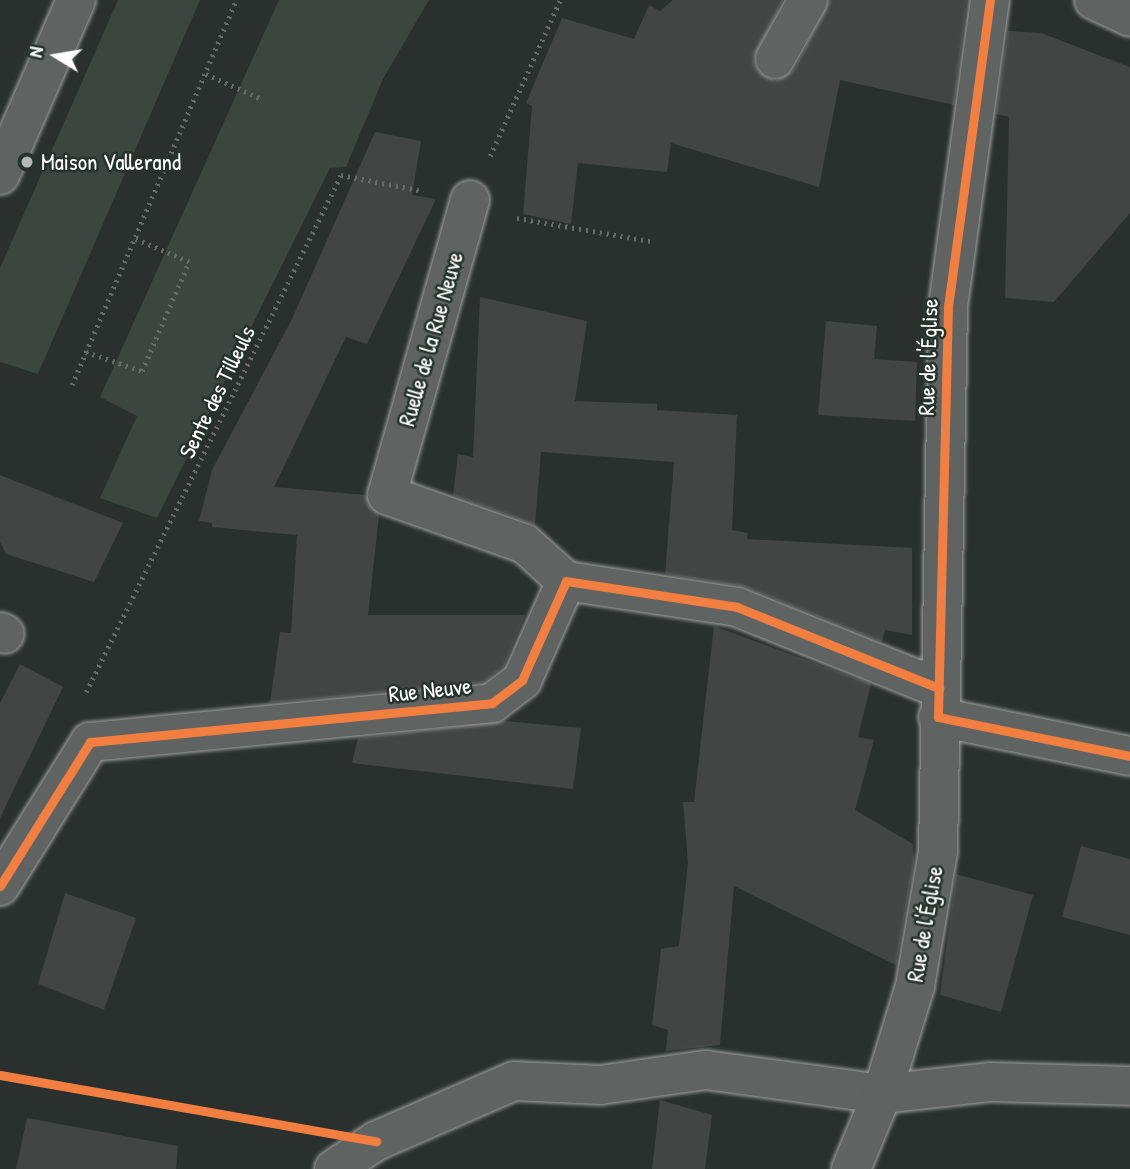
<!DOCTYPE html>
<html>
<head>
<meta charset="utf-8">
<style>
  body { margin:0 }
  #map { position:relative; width:1130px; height:1169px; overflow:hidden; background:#29302d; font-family:"Patrick Hand",sans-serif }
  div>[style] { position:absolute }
  .green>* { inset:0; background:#3b4641 }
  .building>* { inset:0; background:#414644 }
  .path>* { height:4.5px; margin-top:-2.25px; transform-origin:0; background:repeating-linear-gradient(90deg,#686c69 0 2px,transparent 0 7px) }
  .roads { filter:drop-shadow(0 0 2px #9fa2a0) drop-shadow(0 0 2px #9fa2a0) }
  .minor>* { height:38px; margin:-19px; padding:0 19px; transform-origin:19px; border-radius:19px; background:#5f6362 }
  .cycleway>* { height:9px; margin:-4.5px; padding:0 4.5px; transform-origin:4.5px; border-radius:4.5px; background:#f27e40 }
  .dots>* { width:19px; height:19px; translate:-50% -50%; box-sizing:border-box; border:4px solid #26332d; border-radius:50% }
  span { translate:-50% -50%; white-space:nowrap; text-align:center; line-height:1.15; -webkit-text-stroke:5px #26332d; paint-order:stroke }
  .poi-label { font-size:23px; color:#fff }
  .left { translate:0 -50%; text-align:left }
  .street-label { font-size:23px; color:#fff }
  .north { position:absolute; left:21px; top:21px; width:70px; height:70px; -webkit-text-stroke:5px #26332d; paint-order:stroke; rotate:281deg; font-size:19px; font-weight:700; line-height:28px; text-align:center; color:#fff }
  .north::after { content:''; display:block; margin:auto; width:24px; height:32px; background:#fff; clip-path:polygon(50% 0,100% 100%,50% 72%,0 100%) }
</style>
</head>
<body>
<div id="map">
  <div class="green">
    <i style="clip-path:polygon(118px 0,200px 0,38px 374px,0 362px,0 268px)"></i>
    <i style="clip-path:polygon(279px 0,429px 0,383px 79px,346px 167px,330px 168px,157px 518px,100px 498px,137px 416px,100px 397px)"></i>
  </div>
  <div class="building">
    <i style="clip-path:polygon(673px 0,783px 0,753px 59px,757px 71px,775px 81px,794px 70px,830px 0,967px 0,954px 105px,840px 80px,819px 187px,671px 143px,667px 172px,578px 163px,571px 224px,523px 214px,532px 106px,526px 103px,562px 18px,634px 39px,649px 5px,660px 11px)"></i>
    <i style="clip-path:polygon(1008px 31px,1041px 33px,1130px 67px,1130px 213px,1054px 302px,1005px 298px,1009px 117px,996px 114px)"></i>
    <i style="clip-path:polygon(375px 132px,421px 141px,412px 195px,436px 199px,367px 344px,346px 337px,274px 487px,366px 495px,379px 515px,368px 615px,525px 615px,504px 666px,484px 682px,270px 703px,280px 632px,291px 633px,297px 535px,212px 527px,212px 523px,199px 521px,212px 470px,292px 319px)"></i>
    <i style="clip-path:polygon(480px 297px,587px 321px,575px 401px,657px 404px,657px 410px,737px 415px,732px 530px,748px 533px,747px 539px,912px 548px,912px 635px,885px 630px,882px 642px,745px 587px,665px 574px,674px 462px,541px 452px,535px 525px,453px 495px,458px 454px,473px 457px)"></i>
    <i style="clip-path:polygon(826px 321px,877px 326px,874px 359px,917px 362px,915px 421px,818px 415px)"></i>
    <i style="clip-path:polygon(0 475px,123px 523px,94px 582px,6px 554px,0 542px)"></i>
    <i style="clip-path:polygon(714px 626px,871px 684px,858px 737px,874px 740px,855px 810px,913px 844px,914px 862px,896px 965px,734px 886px,720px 1045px,666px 1051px,668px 1030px,652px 1025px,661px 949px,679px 946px,688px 863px,683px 802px,694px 802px)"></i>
    <i style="clip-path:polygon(20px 664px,63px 687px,0 818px,0 703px)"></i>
    <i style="clip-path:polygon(504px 721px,581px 728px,573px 789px,352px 763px,358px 738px)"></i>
    <i style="clip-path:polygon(1081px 846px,1130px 859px,1130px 935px,1062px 917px)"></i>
    <i style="clip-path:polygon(956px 874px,1033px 895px,1001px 1012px,940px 995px)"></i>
    <i style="clip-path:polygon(65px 893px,136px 918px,104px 1010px,38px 984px)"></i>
    <i style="clip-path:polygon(660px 1100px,712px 1115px,705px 1169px,652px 1169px)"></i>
    <i style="clip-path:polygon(27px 1118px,178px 1146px,176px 1169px,16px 1169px)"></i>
  </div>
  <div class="path">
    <i style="left:206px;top:74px;width:61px;rotate:24.1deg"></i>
    <i style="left:490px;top:156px;width:171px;rotate:-65.8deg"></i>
    <i style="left:517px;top:218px;width:135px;rotate:9.8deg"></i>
    <i style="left:86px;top:352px;width:59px;rotate:18.7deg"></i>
    <i style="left:142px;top:371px;width:119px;rotate:-66.7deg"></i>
    <i style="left:189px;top:262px;width:59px;rotate:-156.9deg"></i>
    <i style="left:72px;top:385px;width:418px;rotate:-66.9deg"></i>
    <i style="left:86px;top:692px;width:576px;rotate:-63.75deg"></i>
    <i style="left:341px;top:175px;width:84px;rotate:11deg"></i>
    <i style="left:0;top:1075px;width:311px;rotate:10deg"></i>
  </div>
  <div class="roads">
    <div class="minor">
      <i style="left:1094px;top:0;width:40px;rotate:25deg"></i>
      <i style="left:775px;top:59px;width:68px;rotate:-60.8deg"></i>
      <i style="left:0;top:175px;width:191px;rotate:-66.5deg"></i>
      <i style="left:470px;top:200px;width:306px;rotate:105.7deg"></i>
      <i style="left:387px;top:495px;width:146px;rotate:19.5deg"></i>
      <i style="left:525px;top:544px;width:55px;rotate:42.1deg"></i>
      <i style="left:566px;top:581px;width:173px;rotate:8.6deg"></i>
      <i style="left:737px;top:607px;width:218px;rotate:21.9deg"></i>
      <i style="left:0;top:632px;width:5px;rotate:22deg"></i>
      <i style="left:938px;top:717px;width:196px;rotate:11.5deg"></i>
      <i style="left:0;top:886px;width:170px;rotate:-58deg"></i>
      <i style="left:90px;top:742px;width:404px;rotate:-5.5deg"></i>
      <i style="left:492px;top:703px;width:38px;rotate:-37deg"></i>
      <i style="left:522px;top:680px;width:108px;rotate:-66deg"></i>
      <i style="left:334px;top:1169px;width:50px;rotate:-33.7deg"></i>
      <i style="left:376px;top:1141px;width:150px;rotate:-23.5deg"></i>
      <i style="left:514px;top:1081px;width:86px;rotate:2.7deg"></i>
      <i style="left:600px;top:1085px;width:107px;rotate:-8.1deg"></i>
      <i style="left:706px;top:1070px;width:178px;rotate:7.8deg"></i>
      <i style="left:882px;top:1094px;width:110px;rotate:-6.3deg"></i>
      <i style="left:991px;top:1082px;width:139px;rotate:1.6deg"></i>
      <i style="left:851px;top:1169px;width:81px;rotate:-67.5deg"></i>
      <i style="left:882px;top:1094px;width:113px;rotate:-73deg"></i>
      <i style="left:915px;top:986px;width:136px;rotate:-80.3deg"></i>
      <i style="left:938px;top:852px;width:546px;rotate:-88.95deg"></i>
      <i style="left:948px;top:306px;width:309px;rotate:-82.2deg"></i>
    </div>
  </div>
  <div class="cycleway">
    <i style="left:990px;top:0;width:309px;rotate:97.8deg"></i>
    <i style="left:948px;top:306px;width:411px;rotate:91.4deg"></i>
    <i style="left:938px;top:717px;width:196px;rotate:11.5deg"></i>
    <i style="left:0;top:886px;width:170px;rotate:-58deg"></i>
    <i style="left:90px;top:742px;width:404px;rotate:-5.5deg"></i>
    <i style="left:492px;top:703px;width:38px;rotate:-37deg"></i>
    <i style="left:522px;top:680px;width:108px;rotate:-66deg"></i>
    <i style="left:566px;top:581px;width:173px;rotate:8.6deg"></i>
    <i style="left:737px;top:607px;width:218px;rotate:21.9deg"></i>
    <i style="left:0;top:1075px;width:382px;rotate:10deg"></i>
  </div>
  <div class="dots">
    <i style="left:27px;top:162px;background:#b4b7b6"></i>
  </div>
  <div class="poi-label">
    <span class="left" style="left:41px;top:162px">Maison Vallerand</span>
  </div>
  <div class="street-label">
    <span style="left:431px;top:339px;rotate:-74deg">Ruelle de la Rue Neuve</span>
    <span style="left:928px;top:357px;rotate:-88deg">Rue de l'Église</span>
    <span style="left:217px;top:392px;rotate:-64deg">Sente des Tilleuls</span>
    <span style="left:430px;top:690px;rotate:-6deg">Rue Neuve</span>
    <span style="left:925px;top:924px;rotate:-80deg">Rue de l'Église</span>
  </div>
  <div class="north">N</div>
</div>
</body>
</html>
